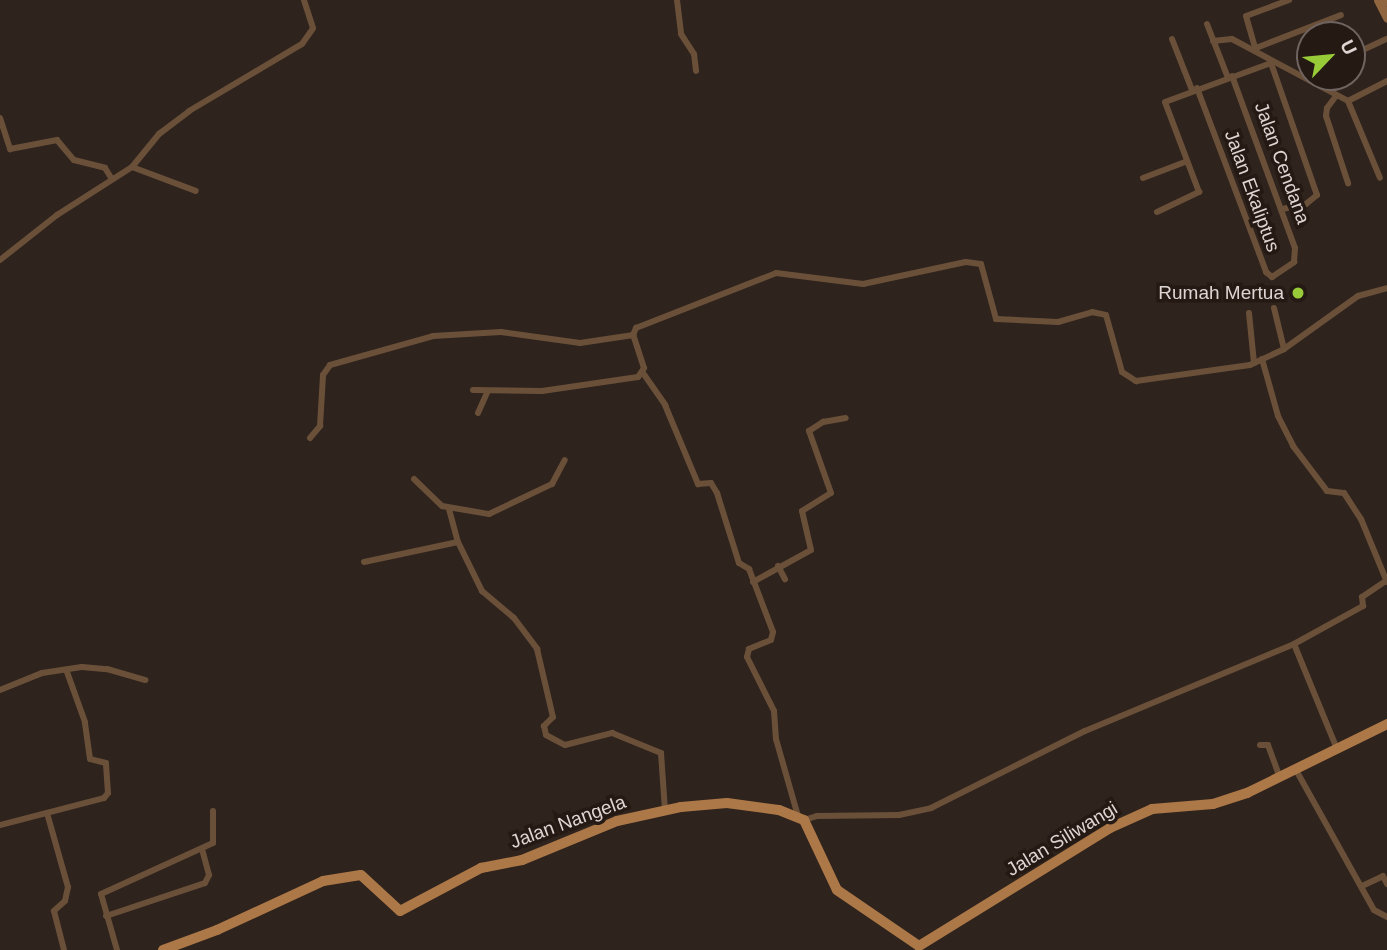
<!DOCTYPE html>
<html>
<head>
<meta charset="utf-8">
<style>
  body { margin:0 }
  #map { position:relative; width:1387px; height:950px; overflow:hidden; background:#2f231d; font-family:Arial,sans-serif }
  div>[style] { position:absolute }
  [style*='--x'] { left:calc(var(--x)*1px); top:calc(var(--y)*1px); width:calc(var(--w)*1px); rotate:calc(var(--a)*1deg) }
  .street>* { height:6px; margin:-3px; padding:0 3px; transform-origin:3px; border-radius:3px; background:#6a5039 }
  .secondary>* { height:9px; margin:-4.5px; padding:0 4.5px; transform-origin:4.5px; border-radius:4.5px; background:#906641 }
  .primary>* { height:10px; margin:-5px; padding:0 5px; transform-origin:5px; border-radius:5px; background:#ad7847 }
  .dots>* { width:19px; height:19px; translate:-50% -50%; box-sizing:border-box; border:4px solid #251914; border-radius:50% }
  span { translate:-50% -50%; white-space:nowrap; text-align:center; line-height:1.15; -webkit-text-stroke:7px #251914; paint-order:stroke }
  .street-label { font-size:19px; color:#ded5d2 }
  .poi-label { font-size:19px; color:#ded5d2 }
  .right { translate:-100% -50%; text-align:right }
  .north { position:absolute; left:1296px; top:21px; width:70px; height:70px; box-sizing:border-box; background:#251914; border:2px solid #6f6460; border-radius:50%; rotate:64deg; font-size:19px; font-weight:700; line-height:28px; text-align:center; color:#ded5d2 }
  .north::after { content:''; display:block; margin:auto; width:24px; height:32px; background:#97cc38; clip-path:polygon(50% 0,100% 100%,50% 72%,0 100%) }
</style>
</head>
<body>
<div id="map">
  <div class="street">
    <i style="--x:677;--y:0;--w:34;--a:83"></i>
    <i style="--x:681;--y:34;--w:24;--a:57"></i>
    <i style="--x:694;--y:54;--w:17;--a:83"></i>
    <i style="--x:1207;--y:24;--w:58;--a:68.7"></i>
    <i style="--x:1172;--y:39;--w:55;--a:68.6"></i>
    <i style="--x:1213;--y:41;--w:19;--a:-6"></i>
    <i style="--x:1232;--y:39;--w:132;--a:28.1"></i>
    <i style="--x:1256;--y:48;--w:91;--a:-21.2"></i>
    <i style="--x:1256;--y:51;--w:36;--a:-106"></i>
    <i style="--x:1246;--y:16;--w:46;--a:-20.4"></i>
    <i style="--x:1352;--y:55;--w:38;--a:-25"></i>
    <i style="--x:1271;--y:63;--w:140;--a:70.8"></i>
    <i style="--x:1317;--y:195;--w:14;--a:141"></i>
    <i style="--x:1306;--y:204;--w:24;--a:168"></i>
    <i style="--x:1197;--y:88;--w:197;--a:69.4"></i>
    <i style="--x:1266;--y:272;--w:8;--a:40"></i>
    <i style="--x:1272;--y:277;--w:27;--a:-34"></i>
    <i style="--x:1294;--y:262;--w:14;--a:-86"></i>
    <i style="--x:1295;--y:248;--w:183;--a:-110.1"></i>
    <i style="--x:1336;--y:96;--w:15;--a:127"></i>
    <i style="--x:1327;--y:108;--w:8;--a:97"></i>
    <i style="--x:1326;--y:116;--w:71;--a:71.8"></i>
    <i style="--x:1348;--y:101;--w:83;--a:67.4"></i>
    <i style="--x:1348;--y:101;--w:44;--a:-27.1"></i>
    <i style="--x:0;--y:118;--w:33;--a:72"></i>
    <i style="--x:10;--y:149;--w:48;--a:-10.8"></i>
    <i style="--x:57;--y:140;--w:26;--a:50"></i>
    <i style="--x:74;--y:160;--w:32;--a:14"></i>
    <i style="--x:105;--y:168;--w:13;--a:58"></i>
    <i style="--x:132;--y:167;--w:68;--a:20.6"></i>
    <i style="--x:1143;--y:178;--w:45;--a:-20.9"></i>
    <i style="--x:1157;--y:212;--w:47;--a:-25.5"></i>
    <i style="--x:1199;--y:192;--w:96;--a:-110.7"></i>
    <i style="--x:1165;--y:102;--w:113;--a:-20.2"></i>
    <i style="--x:0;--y:260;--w:73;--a:-38.3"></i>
    <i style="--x:57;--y:215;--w:89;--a:-32.6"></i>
    <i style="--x:132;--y:167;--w:43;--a:-50.7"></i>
    <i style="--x:159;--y:134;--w:38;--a:-37"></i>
    <i style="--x:189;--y:111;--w:131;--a:-30.7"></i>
    <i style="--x:302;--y:44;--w:19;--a:-55"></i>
    <i style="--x:313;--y:28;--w:29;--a:-108"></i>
    <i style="--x:1274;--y:308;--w:42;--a:76.3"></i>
    <i style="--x:1249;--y:313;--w:50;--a:84.3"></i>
    <i style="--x:1262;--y:359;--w:59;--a:74.3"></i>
    <i style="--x:1278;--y:416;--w:34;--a:63"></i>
    <i style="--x:1293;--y:446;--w:56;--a:52.9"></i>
    <i style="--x:1327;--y:491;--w:17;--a:7"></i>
    <i style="--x:1344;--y:493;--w:31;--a:57"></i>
    <i style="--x:1361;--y:519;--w:68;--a:67.6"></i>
    <i style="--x:643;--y:373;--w:39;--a:55"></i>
    <i style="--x:665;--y:405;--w:86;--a:67.3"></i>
    <i style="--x:698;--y:484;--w:13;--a:-4"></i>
    <i style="--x:711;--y:483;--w:12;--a:59"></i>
    <i style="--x:717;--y:493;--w:73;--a:72.6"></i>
    <i style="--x:739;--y:563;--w:12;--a:31"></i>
    <i style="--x:749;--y:569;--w:67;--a:69.1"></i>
    <i style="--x:773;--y:632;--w:8;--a:104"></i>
    <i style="--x:771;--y:640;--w:24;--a:158"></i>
    <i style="--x:749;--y:649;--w:8;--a:104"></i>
    <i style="--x:747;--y:657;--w:60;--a:63.4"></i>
    <i style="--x:774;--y:711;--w:28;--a:86"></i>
    <i style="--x:776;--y:739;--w:80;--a:74.1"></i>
    <i style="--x:473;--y:390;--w:69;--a:0.8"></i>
    <i style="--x:542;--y:391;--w:97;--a:-8.3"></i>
    <i style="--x:638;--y:377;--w:11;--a:-56"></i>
    <i style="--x:644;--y:368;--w:35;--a:-108"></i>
    <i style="--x:633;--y:335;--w:8;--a:-67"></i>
    <i style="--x:636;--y:328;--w:150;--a:-21.4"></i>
    <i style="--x:776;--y:273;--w:88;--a:7.2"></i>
    <i style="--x:863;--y:284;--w:105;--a:-12.1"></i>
    <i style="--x:966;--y:262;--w:15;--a:8"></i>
    <i style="--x:981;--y:264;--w:57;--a:74.7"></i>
    <i style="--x:996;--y:319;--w:62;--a:2.8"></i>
    <i style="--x:1058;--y:322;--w:35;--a:-16"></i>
    <i style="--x:1092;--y:312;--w:14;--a:12"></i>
    <i style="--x:1106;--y:315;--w:59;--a:74.3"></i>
    <i style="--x:1122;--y:372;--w:17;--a:33"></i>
    <i style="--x:1136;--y:381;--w:115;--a:-8"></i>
    <i style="--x:1250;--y:365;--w:38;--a:-25"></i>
    <i style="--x:1284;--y:349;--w:91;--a:-35.6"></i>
    <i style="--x:1358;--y:296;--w:30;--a:-15"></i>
    <i style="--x:478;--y:413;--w:24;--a:-66"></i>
    <i style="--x:310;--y:438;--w:16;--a:-50"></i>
    <i style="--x:320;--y:426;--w:51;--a:-86.6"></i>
    <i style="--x:323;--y:375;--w:12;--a:-55"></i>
    <i style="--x:330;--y:365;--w:107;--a:-15.7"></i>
    <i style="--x:433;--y:336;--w:68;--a:-3.4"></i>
    <i style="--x:501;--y:332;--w:80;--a:7.9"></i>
    <i style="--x:580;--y:343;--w:54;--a:-8.6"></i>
    <i style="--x:414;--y:479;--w:39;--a:44"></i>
    <i style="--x:442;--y:506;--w:48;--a:9.7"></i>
    <i style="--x:489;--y:514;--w:70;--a:-25.5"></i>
    <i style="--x:552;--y:484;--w:27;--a:-62"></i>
    <i style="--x:449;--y:509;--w:34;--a:75"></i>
    <i style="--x:458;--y:542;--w:55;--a:63.9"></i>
    <i style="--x:482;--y:591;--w:42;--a:40.2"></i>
    <i style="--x:514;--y:618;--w:39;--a:53"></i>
    <i style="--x:537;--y:649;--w:70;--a:76.8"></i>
    <i style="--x:553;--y:717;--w:13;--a:135"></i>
    <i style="--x:544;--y:726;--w:9;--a:77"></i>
    <i style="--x:546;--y:735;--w:21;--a:28"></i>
    <i style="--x:565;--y:745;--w:49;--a:-14.3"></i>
    <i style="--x:612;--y:733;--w:53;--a:22.2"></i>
    <i style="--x:661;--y:753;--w:57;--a:86"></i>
    <i style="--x:364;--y:562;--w:96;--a:-12"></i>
    <i style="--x:778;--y:566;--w:15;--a:62"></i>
    <i style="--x:753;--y:582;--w:66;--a:-28.9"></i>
    <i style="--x:811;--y:550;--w:40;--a:-103"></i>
    <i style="--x:802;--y:511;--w:34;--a:-32"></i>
    <i style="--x:831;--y:493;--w:66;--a:-109.5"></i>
    <i style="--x:809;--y:431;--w:17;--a:-33"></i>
    <i style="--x:823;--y:422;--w:23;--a:-10"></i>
    <i style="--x:1294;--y:644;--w:113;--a:67.7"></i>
    <i style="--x:0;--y:690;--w:45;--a:-22"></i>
    <i style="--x:42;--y:673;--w:40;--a:-8.5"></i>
    <i style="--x:82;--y:667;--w:25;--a:5"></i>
    <i style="--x:107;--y:669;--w:40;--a:16"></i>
    <i style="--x:1260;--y:745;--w:8;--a:0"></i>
    <i style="--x:1268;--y:745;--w:35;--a:70"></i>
    <i style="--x:1296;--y:770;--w:160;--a:60.9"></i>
    <i style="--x:1374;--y:910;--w:15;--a:28"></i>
    <i style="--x:47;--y:813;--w:77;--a:74.2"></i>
    <i style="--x:68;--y:887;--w:14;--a:102"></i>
    <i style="--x:65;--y:901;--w:15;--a:138"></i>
    <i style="--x:54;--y:911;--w:40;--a:75.6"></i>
    <i style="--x:804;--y:820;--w:14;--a:-17"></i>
    <i style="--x:817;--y:816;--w:82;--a:-0.7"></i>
    <i style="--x:899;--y:815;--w:33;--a:-12"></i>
    <i style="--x:931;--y:808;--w:172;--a:-26.6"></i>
    <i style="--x:1085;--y:731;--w:226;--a:-22.6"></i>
    <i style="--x:1294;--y:644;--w:79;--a:-28.8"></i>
    <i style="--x:1363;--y:606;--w:9;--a:-96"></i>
    <i style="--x:1362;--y:597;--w:30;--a:-34"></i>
    <i style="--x:0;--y:825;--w:107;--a:-14.6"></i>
    <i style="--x:104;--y:798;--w:6;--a:-51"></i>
    <i style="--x:108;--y:793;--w:30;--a:-94"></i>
    <i style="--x:106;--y:763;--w:16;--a:-166"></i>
    <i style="--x:90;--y:759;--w:37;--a:-98"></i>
    <i style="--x:85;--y:722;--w:53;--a:-109.8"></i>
    <i style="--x:1362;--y:886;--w:23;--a:-25"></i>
    <i style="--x:1383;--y:876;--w:9;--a:63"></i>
    <i style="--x:106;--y:916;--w:104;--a:-18.4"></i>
    <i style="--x:205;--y:883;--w:9;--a:-63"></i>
    <i style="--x:209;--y:875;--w:27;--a:-105"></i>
    <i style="--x:117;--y:950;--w:58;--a:-105.9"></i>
    <i style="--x:101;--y:894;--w:123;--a:-24.5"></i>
    <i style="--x:213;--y:843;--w:32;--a:-90"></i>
  </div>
  <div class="secondary">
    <i style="--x:1378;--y:0;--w:20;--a:63"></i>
    <i style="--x:1386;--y:0;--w:2;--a:63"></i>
  </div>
  <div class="primary">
    <i style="--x:163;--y:950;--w:58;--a:-20.3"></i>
    <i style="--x:217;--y:930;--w:117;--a:-24.8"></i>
    <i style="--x:323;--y:881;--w:38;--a:-9"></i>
    <i style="--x:361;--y:875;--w:53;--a:42.7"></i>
    <i style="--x:400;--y:911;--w:92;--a:-28"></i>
    <i style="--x:481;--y:868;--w:42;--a:-11"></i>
    <i style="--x:522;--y:860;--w:103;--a:-22.3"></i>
    <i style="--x:617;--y:821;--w:66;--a:-12.3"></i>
    <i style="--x:681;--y:807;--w:46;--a:-5"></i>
    <i style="--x:727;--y:803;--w:52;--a:7.7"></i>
    <i style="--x:779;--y:810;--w:27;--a:22"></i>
    <i style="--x:804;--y:820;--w:77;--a:64.8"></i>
    <i style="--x:837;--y:890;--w:99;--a:34.3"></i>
    <i style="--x:919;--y:946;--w:225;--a:-31.7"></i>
    <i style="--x:1110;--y:828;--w:46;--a:-24.3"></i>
    <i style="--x:1152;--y:809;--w:61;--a:-4.7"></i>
    <i style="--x:1213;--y:804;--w:36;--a:-18"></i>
    <i style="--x:1247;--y:793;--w:156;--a:-26.2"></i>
  </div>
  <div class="dots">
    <i style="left:1298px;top:293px;background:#97cc38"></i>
  </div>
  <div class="street-label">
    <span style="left:1282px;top:163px;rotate:70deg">Jalan Cendana</span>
    <span style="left:1252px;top:191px;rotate:70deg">Jalan Ekaliptus</span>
    <span style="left:568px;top:822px;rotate:-20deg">Jalan Nangela</span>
    <span style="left:1062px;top:839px;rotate:-31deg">Jalan Siliwangi</span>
  </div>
  <div class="poi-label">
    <span class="right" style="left:1284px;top:293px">Rumah Mertua</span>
  </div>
  <div class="north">U</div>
</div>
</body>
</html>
